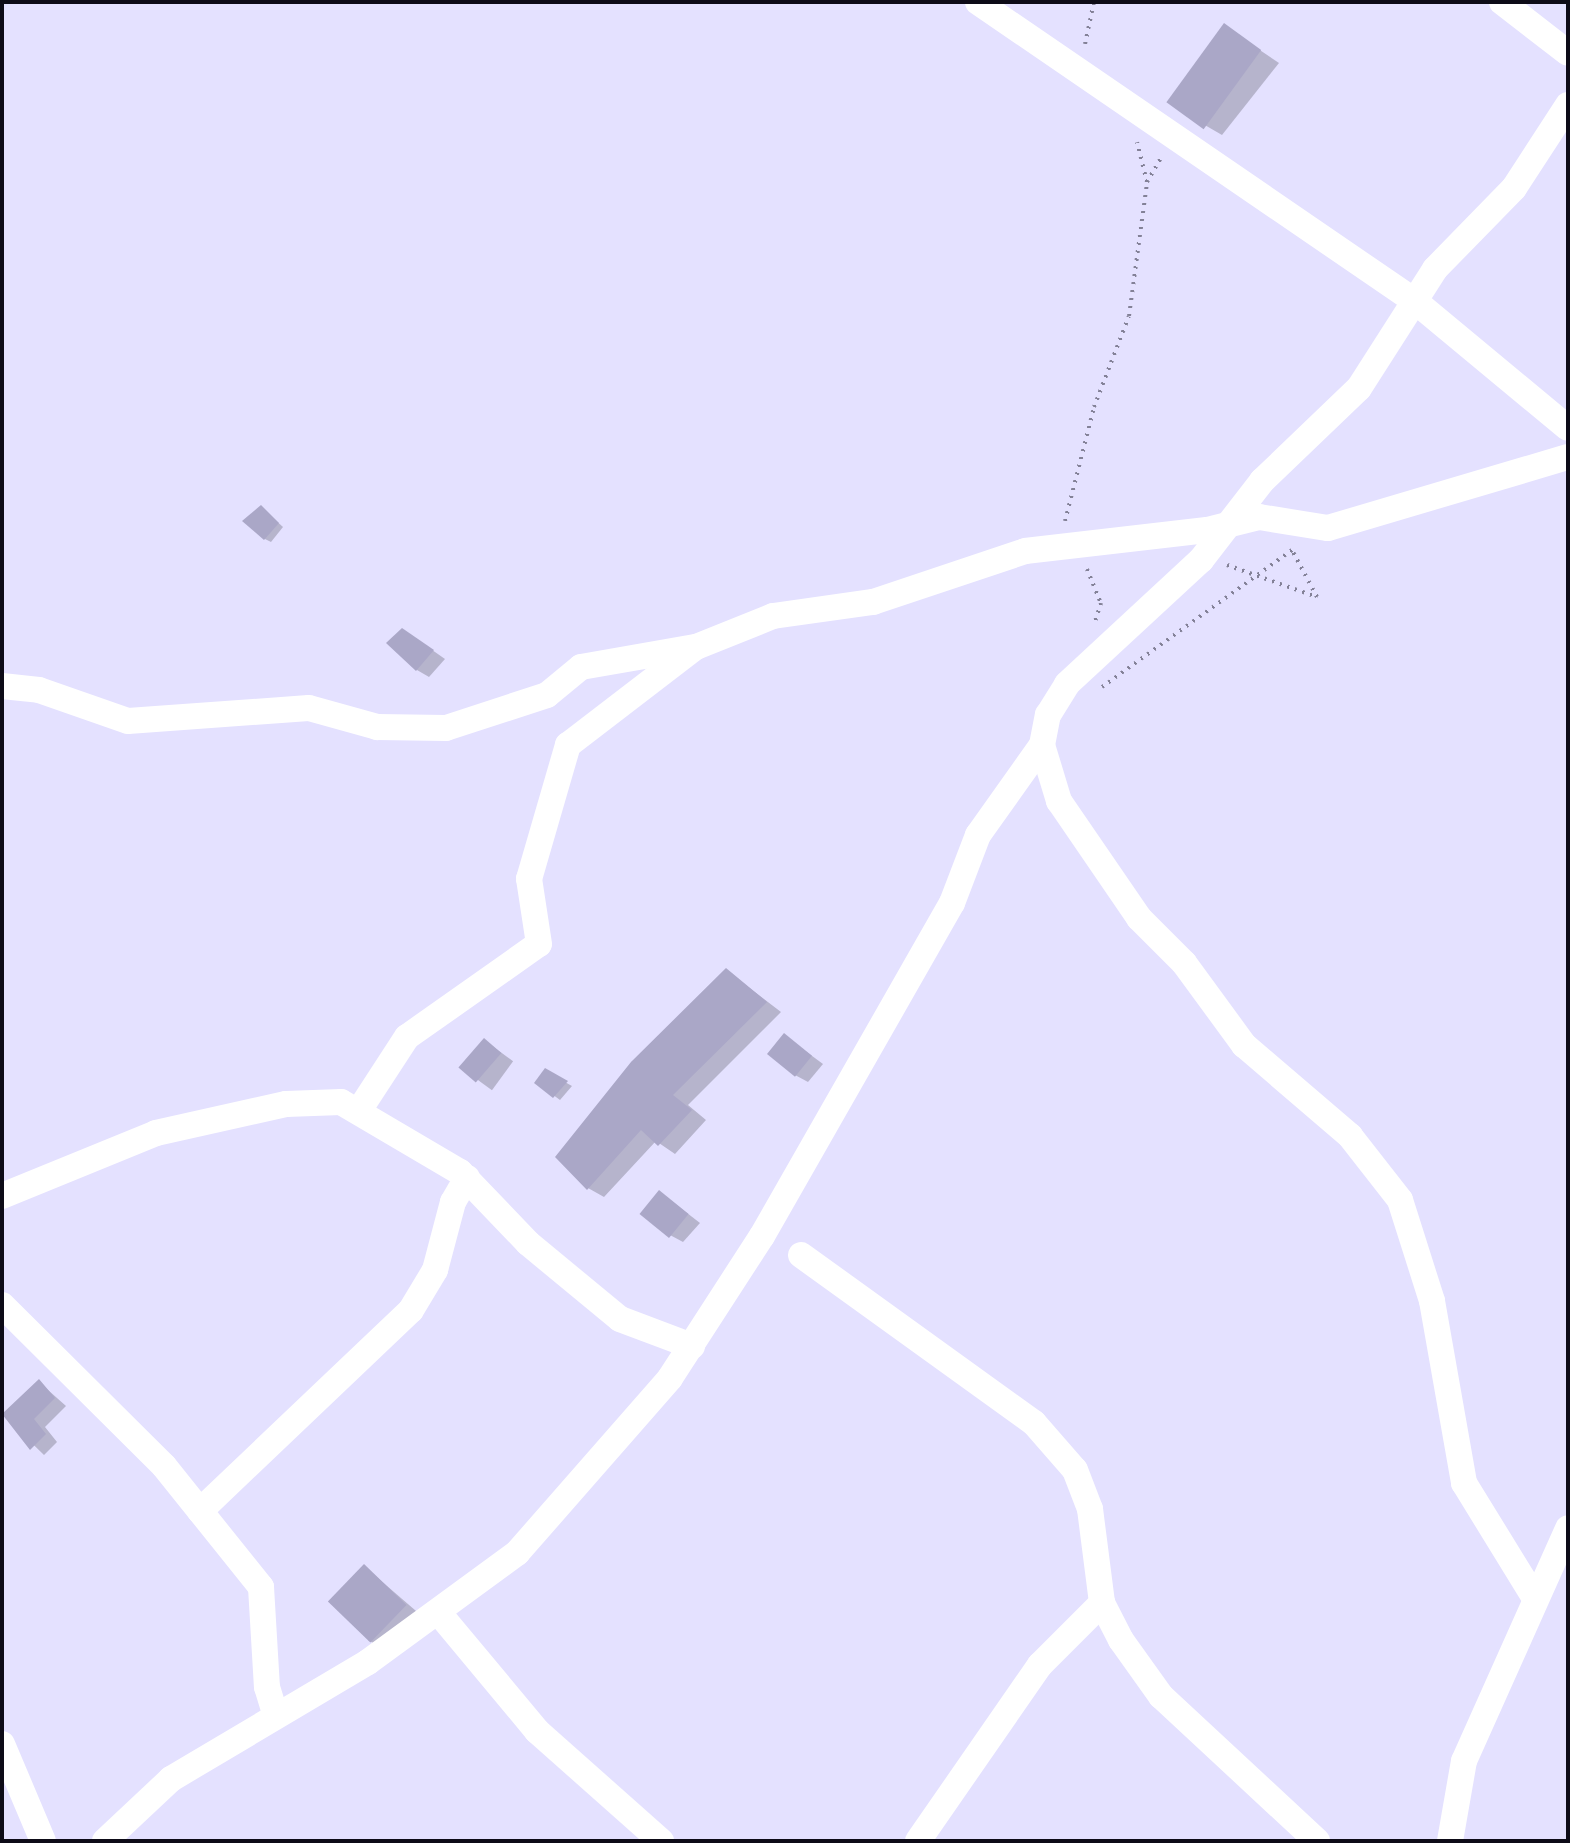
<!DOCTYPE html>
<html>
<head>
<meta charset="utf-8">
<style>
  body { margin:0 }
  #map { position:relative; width:1570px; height:1843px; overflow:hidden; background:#e4e1ff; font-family:"DejaVu Sans",sans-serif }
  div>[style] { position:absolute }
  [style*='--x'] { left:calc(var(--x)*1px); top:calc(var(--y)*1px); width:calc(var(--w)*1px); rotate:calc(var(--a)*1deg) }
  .shadow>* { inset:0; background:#0003; transform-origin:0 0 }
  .building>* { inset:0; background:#aaa7c7; transform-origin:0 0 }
  .path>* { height:4px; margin-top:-2px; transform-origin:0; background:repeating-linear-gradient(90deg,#838197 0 2px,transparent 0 8px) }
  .street>* { height:26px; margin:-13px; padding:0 13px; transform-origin:13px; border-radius:13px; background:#fff }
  span { translate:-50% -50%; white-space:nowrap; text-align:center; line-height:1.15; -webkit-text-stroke:6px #fff; paint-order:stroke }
  .frame { position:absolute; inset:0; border:4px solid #0d0b17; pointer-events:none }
</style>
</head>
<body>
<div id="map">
  <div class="shadow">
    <i style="clip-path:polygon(1224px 26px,1279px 63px,1222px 135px,1203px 124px)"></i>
    <i style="clip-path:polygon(261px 507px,283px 527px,271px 542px,265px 539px)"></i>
    <i style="clip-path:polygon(415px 638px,445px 659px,429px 677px,417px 670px)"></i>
    <i style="clip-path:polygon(726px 970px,781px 1012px,688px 1105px,706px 1120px,675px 1154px,656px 1141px,604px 1197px,588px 1188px)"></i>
    <i style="clip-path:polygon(785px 1036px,823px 1064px,808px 1082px,795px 1075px)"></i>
    <i style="left:484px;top:1040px;width:36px;height:36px;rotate:36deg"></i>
    <i style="clip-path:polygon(545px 1071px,572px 1086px,560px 1100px,537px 1083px)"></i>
    <i style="clip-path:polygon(660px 1192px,700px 1223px,683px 1242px,670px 1235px)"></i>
    <i style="clip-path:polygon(39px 1382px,66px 1406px,45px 1427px,57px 1442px,44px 1455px,4px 1416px)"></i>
    <i style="clip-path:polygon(365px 1567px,423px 1617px,387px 1651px,368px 1640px)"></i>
  </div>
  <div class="building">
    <i style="left:1224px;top:23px;width:46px;height:98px;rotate:36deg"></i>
    <i style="clip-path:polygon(261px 505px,279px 523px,264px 540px,242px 521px)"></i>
    <i style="clip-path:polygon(402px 628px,434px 650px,416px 671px,386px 643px)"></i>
    <i style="clip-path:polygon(726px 968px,767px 1002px,673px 1095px,692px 1110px,658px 1146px,641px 1130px,587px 1190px,555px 1157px,631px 1062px)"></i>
    <i style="left:784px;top:1033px;width:36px;height:27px;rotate:39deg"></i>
    <i style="left:484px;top:1038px;width:23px;height:39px;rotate:41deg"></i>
    <i style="clip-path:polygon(545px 1068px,568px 1081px,553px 1098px,534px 1083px)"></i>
    <i style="left:659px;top:1190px;width:38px;height:31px;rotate:39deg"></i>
    <i style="clip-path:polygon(39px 1379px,55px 1398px,34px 1419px,46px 1434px,30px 1450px,2px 1414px)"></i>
    <i style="left:364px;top:1564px;width:59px;height:52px;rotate:44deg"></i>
  </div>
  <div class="path">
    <i style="--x:1085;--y:44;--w:43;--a:-77.9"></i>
    <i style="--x:1147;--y:182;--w:30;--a:-60"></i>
    <i style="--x:1065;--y:521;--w:118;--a:-75.7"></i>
    <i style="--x:1094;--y:407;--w:97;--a:-69"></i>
    <i style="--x:1129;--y:316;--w:135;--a:-82.3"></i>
    <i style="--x:1147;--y:182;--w:41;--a:-104"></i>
    <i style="--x:1227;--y:565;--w:96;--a:19.6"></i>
    <i style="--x:1317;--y:597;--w:55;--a:-118"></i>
    <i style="--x:1087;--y:569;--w:37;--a:68"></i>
    <i style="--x:1101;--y:603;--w:22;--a:108"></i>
    <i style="--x:1102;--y:687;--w:238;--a:-35.8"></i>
  </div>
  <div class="street">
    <i style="--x:978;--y:2;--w:531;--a:34.41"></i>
    <i style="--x:1416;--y:302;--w:197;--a:39.7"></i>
    <i style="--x:1502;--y:2;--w:83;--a:37.7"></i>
    <i style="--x:2;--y:686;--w:37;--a:6"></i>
    <i style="--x:39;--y:690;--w:94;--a:19.2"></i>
    <i style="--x:128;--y:721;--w:181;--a:-4.1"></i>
    <i style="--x:309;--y:708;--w:71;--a:15.6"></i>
    <i style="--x:377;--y:727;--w:69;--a:0.8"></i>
    <i style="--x:446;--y:728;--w:106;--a:-18.1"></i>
    <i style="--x:547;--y:695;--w:44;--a:-39.5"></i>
    <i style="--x:581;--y:667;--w:117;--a:-9.9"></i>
    <i style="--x:696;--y:647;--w:83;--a:-21.9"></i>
    <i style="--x:773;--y:616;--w:101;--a:-8"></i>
    <i style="--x:873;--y:602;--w:160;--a:-18.5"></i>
    <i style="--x:1025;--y:551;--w:183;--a:-6.6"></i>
    <i style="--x:1207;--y:530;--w:54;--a:-14"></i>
    <i style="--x:1259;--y:517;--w:70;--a:9.1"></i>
    <i style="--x:1328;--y:528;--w:250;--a:-16.5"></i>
    <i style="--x:1042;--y:745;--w:59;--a:73.1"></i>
    <i style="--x:1059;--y:801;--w:142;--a:55.6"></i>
    <i style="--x:1139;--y:918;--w:64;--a:45"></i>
    <i style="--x:1184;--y:963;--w:102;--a:53.8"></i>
    <i style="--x:1244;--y:1045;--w:140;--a:40.6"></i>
    <i style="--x:1350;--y:1136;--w:81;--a:52"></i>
    <i style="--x:1400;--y:1200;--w:106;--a:72.4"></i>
    <i style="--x:1432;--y:1301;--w:185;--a:80"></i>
    <i style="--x:1464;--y:1483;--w:134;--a:58.4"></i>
    <i style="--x:360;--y:1109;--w:86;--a:-56.9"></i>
    <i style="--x:407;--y:1037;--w:161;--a:-35.2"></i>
    <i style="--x:539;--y:944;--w:66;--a:-98.7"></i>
    <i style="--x:529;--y:879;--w:140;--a:-73.8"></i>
    <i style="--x:568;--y:745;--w:156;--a:-37.5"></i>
    <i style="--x:2;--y:1196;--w:166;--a:-22.2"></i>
    <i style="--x:156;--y:1133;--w:133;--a:-12.6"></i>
    <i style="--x:286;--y:1104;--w:55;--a:-2.1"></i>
    <i style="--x:341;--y:1102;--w:138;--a:30.5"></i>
    <i style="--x:460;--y:1172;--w:98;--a:46.2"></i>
    <i style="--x:528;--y:1243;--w:119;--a:39.6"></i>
    <i style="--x:620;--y:1319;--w:77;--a:20.6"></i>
    <i style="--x:801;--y:1255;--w:287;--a:35.8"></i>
    <i style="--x:1034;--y:1423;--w:62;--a:48.9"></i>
    <i style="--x:1075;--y:1470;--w:42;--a:69"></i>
    <i style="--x:1090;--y:1509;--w:95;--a:82.7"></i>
    <i style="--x:1102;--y:1603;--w:42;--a:62.8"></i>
    <i style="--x:1121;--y:1640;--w:69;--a:54.5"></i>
    <i style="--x:1161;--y:1696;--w:213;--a:42.9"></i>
    <i style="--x:2;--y:1305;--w:228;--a:44.8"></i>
    <i style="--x:164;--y:1466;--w:155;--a:51.3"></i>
    <i style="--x:261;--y:1587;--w:100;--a:86.6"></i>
    <i style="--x:267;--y:1687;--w:30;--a:73"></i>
    <i style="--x:200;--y:1511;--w:291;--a:-43.6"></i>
    <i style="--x:411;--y:1310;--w:47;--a:-59"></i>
    <i style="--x:435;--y:1270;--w:70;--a:-75.2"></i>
    <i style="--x:453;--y:1202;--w:28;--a:-60"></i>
    <i style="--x:438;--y:1612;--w:155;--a:50.2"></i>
    <i style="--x:537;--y:1731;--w:166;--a:41.6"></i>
    <i style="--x:2;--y:1744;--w:105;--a:67.1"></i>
    <i style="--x:105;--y:1841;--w:91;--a:-43.2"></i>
    <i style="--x:171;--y:1779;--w:229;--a:-30.7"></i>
    <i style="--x:368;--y:1662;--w:185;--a:-36.2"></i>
    <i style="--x:517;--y:1553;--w:232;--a:-48.8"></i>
    <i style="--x:670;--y:1378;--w:169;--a:-57.1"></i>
    <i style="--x:762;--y:1236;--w:383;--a:-60.3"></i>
    <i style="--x:952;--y:903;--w:73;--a:-69.1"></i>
    <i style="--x:978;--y:835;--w:110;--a:-54.6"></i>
    <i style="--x:1042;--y:745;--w:31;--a:-79"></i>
    <i style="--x:1048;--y:715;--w:36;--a:-58"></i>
    <i style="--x:1067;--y:684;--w:183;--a:-42.8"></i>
    <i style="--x:1201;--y:560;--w:100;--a:-52.3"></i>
    <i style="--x:1262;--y:481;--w:134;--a:-43.8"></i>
    <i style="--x:1359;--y:388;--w:141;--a:-57.4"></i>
    <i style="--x:1435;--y:269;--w:113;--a:-45.7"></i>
    <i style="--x:1514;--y:188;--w:99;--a:-57"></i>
    <i style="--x:918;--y:1841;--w:214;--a:-55.3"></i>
    <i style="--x:1040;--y:1665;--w:88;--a:-45"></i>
    <i style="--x:1450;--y:1841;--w:81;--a:-80.1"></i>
    <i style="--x:1464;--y:1761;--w:255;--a:-65.9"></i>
  </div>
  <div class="frame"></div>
</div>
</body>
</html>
